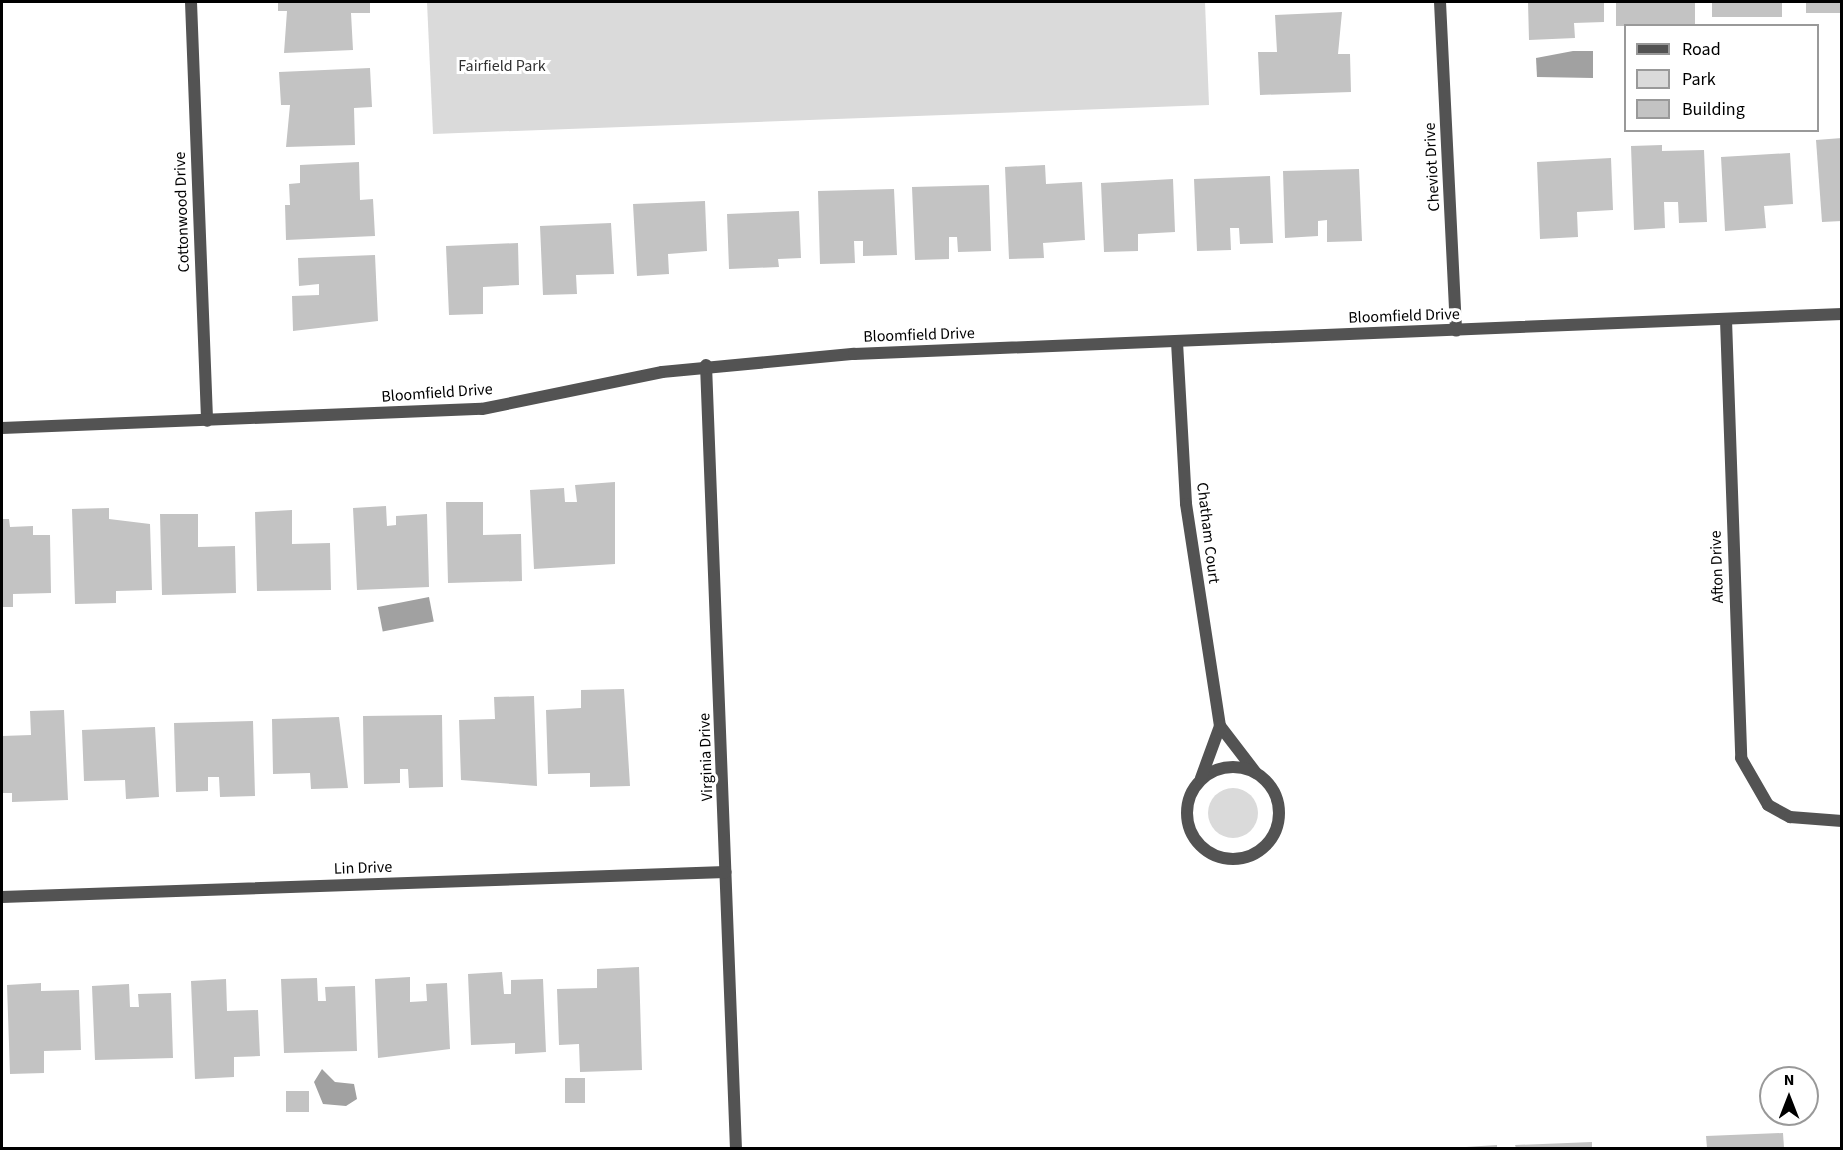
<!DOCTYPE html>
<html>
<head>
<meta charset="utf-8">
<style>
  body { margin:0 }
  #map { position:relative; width:1843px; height:1150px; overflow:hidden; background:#fff; font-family:"Source Sans 3",sans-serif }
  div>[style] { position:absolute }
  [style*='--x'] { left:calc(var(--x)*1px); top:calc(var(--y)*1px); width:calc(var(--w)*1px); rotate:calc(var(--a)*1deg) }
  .green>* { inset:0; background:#dadada }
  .round { border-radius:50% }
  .water>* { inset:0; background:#a1a1a1; transform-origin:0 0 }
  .building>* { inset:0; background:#c3c3c3; transform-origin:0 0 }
  .street>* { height:12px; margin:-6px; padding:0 6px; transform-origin:6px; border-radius:6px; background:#535353 }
  .street>.ring { margin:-6px; padding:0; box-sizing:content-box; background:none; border:12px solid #535353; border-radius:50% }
  span { translate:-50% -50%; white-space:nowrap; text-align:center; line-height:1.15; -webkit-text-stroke:6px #fff; paint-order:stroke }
  .park-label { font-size:16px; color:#313131 }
  .street-label { font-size:16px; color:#000 }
  .frame { position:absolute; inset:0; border:3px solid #000; pointer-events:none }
  .legend { position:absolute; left:1624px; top:24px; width:195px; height:108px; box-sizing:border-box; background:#fff; border:2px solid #999; margin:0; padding:8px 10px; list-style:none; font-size:18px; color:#000 }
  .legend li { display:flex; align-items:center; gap:12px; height:30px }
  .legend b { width:30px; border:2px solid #999 }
  .north { position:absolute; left:1759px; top:1066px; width:60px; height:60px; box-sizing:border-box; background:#fff; border:2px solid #999; border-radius:50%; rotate:0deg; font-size:16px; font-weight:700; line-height:24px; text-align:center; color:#000 }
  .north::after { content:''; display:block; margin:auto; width:21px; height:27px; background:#000; clip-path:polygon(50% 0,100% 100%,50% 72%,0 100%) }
</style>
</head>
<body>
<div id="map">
  <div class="green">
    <i style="clip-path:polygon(427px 2px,1205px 2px,1209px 105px,433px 134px)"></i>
    <i class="round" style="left:1208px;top:788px;width:50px;height:50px"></i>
  </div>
  <div class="water">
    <i style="clip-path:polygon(1573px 51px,1593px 51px,1593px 78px,1537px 77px,1536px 58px)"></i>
    <i style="left:429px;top:597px;width:25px;height:52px;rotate:79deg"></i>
    <i style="clip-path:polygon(322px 1069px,335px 1082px,354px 1084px,357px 1099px,346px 1106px,323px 1104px,314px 1082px)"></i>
  </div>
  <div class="building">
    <i style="clip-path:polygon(278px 2px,370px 2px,370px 13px,351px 13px,353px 50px,284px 53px,287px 11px,278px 11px)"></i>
    <i style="clip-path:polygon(1528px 2px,1604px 2px,1604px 22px,1574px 23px,1575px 38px,1529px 40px)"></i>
    <i style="left:1616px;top:2px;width:79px;height:24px"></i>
    <i style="left:1712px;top:2px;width:70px;height:15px"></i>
    <i style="left:1806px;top:2px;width:36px;height:11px"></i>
    <i style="clip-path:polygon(1342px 12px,1338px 54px,1350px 54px,1351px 92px,1260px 95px,1258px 52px,1277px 52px,1275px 15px)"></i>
    <i style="clip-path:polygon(370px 68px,372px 107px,354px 108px,355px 145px,286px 147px,290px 105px,281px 105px,279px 72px)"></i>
    <i style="clip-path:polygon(1842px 138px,1842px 221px,1822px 222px,1816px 140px)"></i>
    <i style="clip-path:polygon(1662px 145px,1662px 151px,1704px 150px,1707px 222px,1679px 223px,1678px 202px,1664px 202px,1665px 228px,1634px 230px,1631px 146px)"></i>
    <i style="clip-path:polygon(1790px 153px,1793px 204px,1764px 206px,1766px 228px,1725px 231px,1721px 157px)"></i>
    <i style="clip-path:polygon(1611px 158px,1613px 210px,1577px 212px,1578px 237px,1540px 239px,1537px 162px)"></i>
    <i style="clip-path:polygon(359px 162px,360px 200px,373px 199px,375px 236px,286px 240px,285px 205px,290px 205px,289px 184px,300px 183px,300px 165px)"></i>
    <i style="clip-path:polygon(1045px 165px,1046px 184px,1082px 182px,1085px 240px,1043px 243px,1044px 258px,1009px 259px,1005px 167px)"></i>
    <i style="clip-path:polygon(1359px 169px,1362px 241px,1327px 242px,1327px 220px,1318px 221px,1318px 236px,1285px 238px,1283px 171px)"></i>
    <i style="clip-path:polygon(1270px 176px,1273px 243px,1240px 244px,1239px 228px,1230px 228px,1231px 250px,1197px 251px,1194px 179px)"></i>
    <i style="clip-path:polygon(1173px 179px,1175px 232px,1138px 234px,1138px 251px,1104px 252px,1101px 183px)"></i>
    <i style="clip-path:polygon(989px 185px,991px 251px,958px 252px,957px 237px,949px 237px,949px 259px,915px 260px,912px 187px)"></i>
    <i style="clip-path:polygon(894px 189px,897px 255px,863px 256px,863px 241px,854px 241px,855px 263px,820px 264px,818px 191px)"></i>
    <i style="clip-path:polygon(705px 201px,707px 251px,668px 254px,669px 274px,637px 276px,633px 204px)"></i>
    <i style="clip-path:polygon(799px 211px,801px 258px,778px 259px,779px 267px,729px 269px,727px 214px)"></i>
    <i style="clip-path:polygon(611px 223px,614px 274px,576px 275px,577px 294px,543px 295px,540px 226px)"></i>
    <i style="clip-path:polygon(518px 243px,519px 285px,483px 287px,483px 314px,449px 315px,446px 246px)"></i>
    <i style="clip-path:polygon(375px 255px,378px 321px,293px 331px,292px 296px,319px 295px,319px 284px,299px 286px,298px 258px)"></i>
    <i style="clip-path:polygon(615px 482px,615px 564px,534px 569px,530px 490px,564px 488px,565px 502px,577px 502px,575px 485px)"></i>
    <i style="clip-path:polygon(446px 502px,483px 502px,483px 535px,521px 534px,522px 581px,448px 583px)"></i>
    <i style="clip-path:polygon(386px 506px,387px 526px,396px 525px,396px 516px,427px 514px,429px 587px,357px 590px,353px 508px)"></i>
    <i style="clip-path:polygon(109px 508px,109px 519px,150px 524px,152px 590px,116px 591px,116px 603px,75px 604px,72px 509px)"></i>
    <i style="clip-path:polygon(292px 510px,292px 544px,330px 543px,331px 590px,257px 591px,255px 512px)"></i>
    <i style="clip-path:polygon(160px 514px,198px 514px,198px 547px,235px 546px,236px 593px,162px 595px)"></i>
    <i style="clip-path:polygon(2px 519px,9px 519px,10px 527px,33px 526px,33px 535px,50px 535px,51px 593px,13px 594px,13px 607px,2px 607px)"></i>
    <i style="clip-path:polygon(624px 689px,630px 786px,590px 787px,590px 773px,548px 774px,546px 710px,581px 708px,581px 690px)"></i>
    <i style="clip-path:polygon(534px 696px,537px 786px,461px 780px,459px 720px,495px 719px,494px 697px)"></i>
    <i style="clip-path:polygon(64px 710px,68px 800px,12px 802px,12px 793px,2px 793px,2px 736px,31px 735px,30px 711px)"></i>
    <i style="clip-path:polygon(442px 715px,443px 787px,409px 788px,408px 769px,400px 769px,400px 783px,364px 784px,363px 716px)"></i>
    <i style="clip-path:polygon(339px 717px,348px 788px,311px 789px,310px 773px,273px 774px,272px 719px)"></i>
    <i style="clip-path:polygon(253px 721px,255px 796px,220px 797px,219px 777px,208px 777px,208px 791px,176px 792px,174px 723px)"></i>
    <i style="clip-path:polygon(155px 727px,159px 797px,126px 799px,125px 780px,84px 781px,82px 730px)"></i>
    <i style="clip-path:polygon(639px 967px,642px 1070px,580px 1072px,579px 1044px,559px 1045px,557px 989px,597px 988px,597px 969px)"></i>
    <i style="clip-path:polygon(502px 972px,504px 994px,511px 994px,511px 980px,543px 979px,546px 1052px,515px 1054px,515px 1043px,471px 1045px,468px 974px)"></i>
    <i style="clip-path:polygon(410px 977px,410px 1002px,427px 1001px,426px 984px,447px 983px,450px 1049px,378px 1058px,375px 979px)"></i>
    <i style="clip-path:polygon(317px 978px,318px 1001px,326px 1001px,325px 987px,355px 986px,357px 1051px,284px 1053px,281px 979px)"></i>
    <i style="clip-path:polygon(226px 979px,227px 1011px,258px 1010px,260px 1056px,234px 1057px,234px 1077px,195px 1079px,191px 981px)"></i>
    <i style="clip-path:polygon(41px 983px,41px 991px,79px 990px,81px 1050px,44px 1051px,44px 1073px,10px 1074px,7px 985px)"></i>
    <i style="clip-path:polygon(129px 984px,130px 1007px,139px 1007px,138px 994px,171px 993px,173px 1058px,95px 1060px,92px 986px)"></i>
    <i style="left:565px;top:1078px;width:20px;height:25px"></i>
    <i style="left:286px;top:1091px;width:23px;height:21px"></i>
    <i style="clip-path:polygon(1783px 1133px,1784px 1148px,1707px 1148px,1706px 1136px)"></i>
    <i style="clip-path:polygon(1592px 1142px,1592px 1148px,1516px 1148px,1515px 1145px)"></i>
    <i style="clip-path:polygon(1497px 1145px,1497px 1148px,1466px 1148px,1466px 1147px)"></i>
  </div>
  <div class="street">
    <i style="--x:191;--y:2;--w:419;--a:87.8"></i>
    <i style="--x:1440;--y:2;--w:329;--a:87.2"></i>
    <i style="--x:1726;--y:320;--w:438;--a:88"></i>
    <i style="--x:1741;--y:758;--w:54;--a:60.1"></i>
    <i style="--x:1768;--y:805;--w:25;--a:29"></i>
    <i style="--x:1790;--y:817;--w:52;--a:4.4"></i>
    <i style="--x:1177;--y:342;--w:162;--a:86.8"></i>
    <i style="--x:1186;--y:504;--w:225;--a:81.3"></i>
    <i style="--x:1220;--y:726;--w:59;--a:52.5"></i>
    <i style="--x:706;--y:365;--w:784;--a:87.81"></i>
    <i style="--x:2;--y:428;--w:480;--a:-2.3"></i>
    <i style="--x:482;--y:409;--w:184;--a:-11.6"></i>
    <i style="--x:662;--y:372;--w:193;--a:-5.4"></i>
    <i style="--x:854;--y:354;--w:989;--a:-2.32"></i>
    <i class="ring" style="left:1187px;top:767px;width:80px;height:80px"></i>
    <i style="--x:1201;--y:778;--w:55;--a:-69.9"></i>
    <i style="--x:2;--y:897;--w:724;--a:-1.98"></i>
  </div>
  <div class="park-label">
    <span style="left:502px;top:66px">Fairfield Park</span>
  </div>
  <div class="street-label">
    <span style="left:1432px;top:167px;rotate:-93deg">Cheviot Drive</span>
    <span style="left:182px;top:212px;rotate:-92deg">Cottonwood Drive</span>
    <span style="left:1404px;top:316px;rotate:-2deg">Bloomfield Drive</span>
    <span style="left:919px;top:335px;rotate:-2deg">Bloomfield Drive</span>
    <span style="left:437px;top:393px;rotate:-4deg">Bloomfield Drive</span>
    <span style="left:1208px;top:533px;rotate:83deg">Chatham Court</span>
    <span style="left:1717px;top:567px;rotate:-92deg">Afton Drive</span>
    <span style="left:706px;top:757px;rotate:-92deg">Virginia Drive</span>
    <span style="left:363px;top:868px;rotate:-2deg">Lin Drive</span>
  </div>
  <div class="frame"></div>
  <ul class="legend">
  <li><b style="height:8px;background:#535353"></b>Road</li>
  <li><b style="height:16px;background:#dadada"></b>Park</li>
  <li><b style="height:16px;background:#c3c3c3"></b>Building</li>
  </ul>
  <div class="north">N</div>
</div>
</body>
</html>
